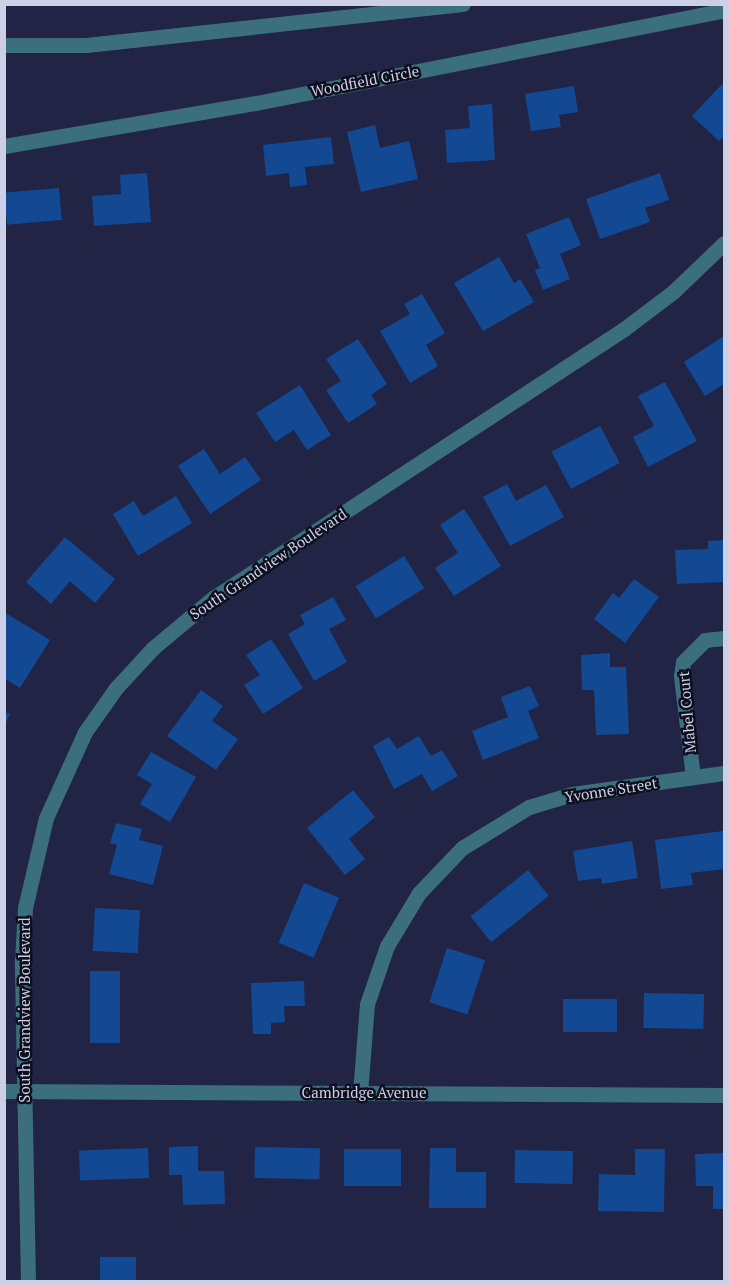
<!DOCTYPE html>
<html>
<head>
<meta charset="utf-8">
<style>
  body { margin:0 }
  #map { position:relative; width:729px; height:1286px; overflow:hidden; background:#212445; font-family:"PT Serif",serif }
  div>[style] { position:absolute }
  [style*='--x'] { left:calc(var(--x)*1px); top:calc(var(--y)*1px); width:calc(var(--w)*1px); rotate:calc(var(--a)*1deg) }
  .building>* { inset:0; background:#134992; transform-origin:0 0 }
  .minor>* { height:15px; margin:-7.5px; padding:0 7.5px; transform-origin:7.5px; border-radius:7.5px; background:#3b6f7d }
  span { translate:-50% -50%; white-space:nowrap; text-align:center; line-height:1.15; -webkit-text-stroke:5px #0e0f1e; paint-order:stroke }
  .street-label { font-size:15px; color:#ccd0e6 }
  .frame { position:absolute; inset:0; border:6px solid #ccd0e6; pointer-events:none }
</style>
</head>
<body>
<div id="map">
  <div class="building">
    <i style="clip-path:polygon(724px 82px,724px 136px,719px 141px,692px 116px)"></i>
    <i style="clip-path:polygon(574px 86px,578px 112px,559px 115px,561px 127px,531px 131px,525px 94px)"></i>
    <i style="clip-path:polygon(492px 104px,495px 160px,447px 163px,445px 130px,470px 128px,468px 106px)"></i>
    <i style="clip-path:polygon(375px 125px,380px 148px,409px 141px,418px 179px,361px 192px,347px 132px)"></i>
    <i style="clip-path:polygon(331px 137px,334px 164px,305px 167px,307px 185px,290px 187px,289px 173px,266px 176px,263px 145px)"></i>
    <i style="clip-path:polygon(147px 173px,151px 222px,94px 226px,92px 196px,121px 194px,120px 175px)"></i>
    <i style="clip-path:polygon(660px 173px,669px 200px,645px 208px,650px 222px,600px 239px,586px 199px)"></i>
    <i style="left:59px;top:188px;width:32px;height:55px;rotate:85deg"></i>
    <i style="clip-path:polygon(569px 217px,581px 245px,560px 254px,570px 279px,543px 290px,535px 270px,540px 268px,526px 234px)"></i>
    <i style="clip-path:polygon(499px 257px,514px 283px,520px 279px,534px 302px,483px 331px,454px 283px)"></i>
    <i style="clip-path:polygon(422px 294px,445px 333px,426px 345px,438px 366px,410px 383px,380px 331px,410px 314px,404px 304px)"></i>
    <i style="clip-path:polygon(724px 336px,724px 384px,705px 396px,684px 362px)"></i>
    <i style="clip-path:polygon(358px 339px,387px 384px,371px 395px,377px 404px,348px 423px,326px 390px,341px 381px,326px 359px)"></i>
    <i style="clip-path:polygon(665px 382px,697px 441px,648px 467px,633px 437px,654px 426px,638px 396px)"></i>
    <i style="clip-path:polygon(300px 385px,331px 435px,307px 450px,294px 430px,275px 442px,256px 413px)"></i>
    <i style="left:600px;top:426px;width:42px;height:55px;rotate:62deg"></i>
    <i style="clip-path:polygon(204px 449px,220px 474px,245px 457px,261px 480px,210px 514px,178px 466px)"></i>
    <i style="clip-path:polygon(507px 484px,516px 501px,546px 485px,564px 517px,510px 546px,483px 497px)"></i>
    <i style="clip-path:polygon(176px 496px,192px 523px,138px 556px,113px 514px,134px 501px,143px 516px)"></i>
    <i style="clip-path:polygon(464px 509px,501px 566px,454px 596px,435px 568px,458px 553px,440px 525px)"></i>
    <i style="clip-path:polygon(65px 537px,115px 579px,95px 603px,70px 581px,51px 604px,26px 582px)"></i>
    <i style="clip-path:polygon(724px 540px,724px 582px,677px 584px,675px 550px,708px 549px,708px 541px)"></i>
    <i style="left:404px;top:556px;width:38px;height:57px;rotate:58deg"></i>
    <i style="clip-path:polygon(634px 579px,659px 597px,625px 643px,594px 619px,613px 593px,619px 598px)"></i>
    <i style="clip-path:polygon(333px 597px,346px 620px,329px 629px,347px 662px,314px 681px,288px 634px,305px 624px,300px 615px)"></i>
    <i style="clip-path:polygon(4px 612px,50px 640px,20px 688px,4px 678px)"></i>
    <i style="clip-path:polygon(271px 639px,303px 688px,263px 714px,244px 685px,260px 675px,246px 655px)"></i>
    <i style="clip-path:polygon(610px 653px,610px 667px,626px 667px,629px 734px,596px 735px,594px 690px,582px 690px,581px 655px)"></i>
    <i style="clip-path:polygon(530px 686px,539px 706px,528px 711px,539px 738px,483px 760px,472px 731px,508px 717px,501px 697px)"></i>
    <i style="clip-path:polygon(201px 690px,223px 706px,212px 721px,238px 739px,216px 770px,167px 736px)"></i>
    <i style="clip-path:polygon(4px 712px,10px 714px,4px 727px)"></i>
    <i style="clip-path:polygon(419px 736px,431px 756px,442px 750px,458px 776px,432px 791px,422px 774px,394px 789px,373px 746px,389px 737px,397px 749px)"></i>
    <i style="clip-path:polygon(151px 752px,196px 777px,170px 822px,140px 804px,152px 784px,137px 775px)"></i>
    <i style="clip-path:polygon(353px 790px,375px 817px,349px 839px,365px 859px,345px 875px,307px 828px)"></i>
    <i style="clip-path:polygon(116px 823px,142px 829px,139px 840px,163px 846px,153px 885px,109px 874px,117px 845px,110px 843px)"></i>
    <i style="clip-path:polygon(723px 831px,724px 869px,691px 873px,693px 885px,661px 889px,655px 840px)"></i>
    <i style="clip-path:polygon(632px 841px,638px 878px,602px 884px,601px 878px,578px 881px,573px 851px)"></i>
    <i style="left:528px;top:870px;width:33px;height:74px;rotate:51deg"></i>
    <i style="left:304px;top:883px;width:38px;height:65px;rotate:23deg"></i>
    <i style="left:95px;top:908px;width:45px;height:43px;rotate:3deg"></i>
    <i style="left:447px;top:948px;width:40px;height:57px;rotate:18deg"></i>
    <i style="left:90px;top:971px;width:30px;height:72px"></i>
    <i style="clip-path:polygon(304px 981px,305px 1006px,284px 1006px,285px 1022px,271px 1023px,271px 1034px,253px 1034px,251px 983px)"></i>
    <i style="left:644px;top:993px;width:60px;height:35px;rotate:1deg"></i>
    <i style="left:563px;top:999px;width:54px;height:33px"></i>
    <i style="clip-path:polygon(198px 1146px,198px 1171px,224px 1171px,225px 1204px,183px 1205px,182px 1175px,169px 1175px,169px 1147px)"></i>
    <i style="left:255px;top:1147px;width:65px;height:31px;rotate:1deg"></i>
    <i style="left:148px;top:1148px;width:30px;height:69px;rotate:88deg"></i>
    <i style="clip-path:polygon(430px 1148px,456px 1148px,456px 1172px,486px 1172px,486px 1208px,429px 1208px)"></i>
    <i style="left:401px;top:1149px;width:37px;height:57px;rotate:90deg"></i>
    <i style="clip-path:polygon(635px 1149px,665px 1149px,664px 1212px,598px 1211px,599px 1174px,635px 1175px)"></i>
    <i style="left:515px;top:1150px;width:58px;height:33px;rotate:1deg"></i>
    <i style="clip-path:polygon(724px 1153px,724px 1209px,713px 1209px,713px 1186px,696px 1186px,695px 1154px)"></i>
    <i style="left:100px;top:1257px;width:36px;height:25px"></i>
  </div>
  <div class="minor">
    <i style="--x:4;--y:45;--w:82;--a:0"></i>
    <i style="--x:86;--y:45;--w:379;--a:-6.2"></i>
    <i style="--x:4;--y:146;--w:256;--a:-9.7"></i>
    <i style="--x:256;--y:103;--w:477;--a:-11.2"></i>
    <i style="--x:693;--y:777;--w:102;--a:-96.8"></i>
    <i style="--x:681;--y:676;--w:14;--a:-82"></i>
    <i style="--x:683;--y:662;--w:31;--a:-45"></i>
    <i style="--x:705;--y:640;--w:19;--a:-6"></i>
    <i style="--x:4;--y:1091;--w:720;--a:0.32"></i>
    <i style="--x:360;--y:1093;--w:89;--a:-85.5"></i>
    <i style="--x:367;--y:1004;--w:61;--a:-71"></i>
    <i style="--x:387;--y:946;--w:62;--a:-58.9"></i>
    <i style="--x:419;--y:893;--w:62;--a:-46.3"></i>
    <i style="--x:462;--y:848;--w:79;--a:-31.5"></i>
    <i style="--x:529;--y:807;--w:45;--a:-16.8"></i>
    <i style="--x:572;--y:794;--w:153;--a:-7.9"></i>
    <i style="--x:28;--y:1282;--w:322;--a:-91.1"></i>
    <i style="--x:22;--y:960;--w:52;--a:-86.7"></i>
    <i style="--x:25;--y:908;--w:92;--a:-76.9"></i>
    <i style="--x:46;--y:818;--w:94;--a:-65.6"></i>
    <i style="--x:85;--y:732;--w:54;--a:-54.8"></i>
    <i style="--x:116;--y:688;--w:54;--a:-47.2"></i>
    <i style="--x:153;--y:648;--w:78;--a:-39.8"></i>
    <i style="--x:213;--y:598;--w:491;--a:-33.2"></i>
    <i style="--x:624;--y:329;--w:63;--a:-37.2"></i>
    <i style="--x:674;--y:291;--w:69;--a:-43.8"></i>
  </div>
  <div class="street-label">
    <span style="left:365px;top:81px;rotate:-11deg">Woodfield Circle</span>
    <span style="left:268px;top:564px;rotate:-34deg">South Grandview Boulevard</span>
    <span style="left:687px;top:712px;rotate:-95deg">Mabel Court</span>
    <span style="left:611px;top:790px;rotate:-9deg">Yvonne Street</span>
    <span style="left:25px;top:1010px;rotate:-90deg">South Grandview Boulevard</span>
    <span style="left:364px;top:1093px">Cambridge Avenue</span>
  </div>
  <div class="frame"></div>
</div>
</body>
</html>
